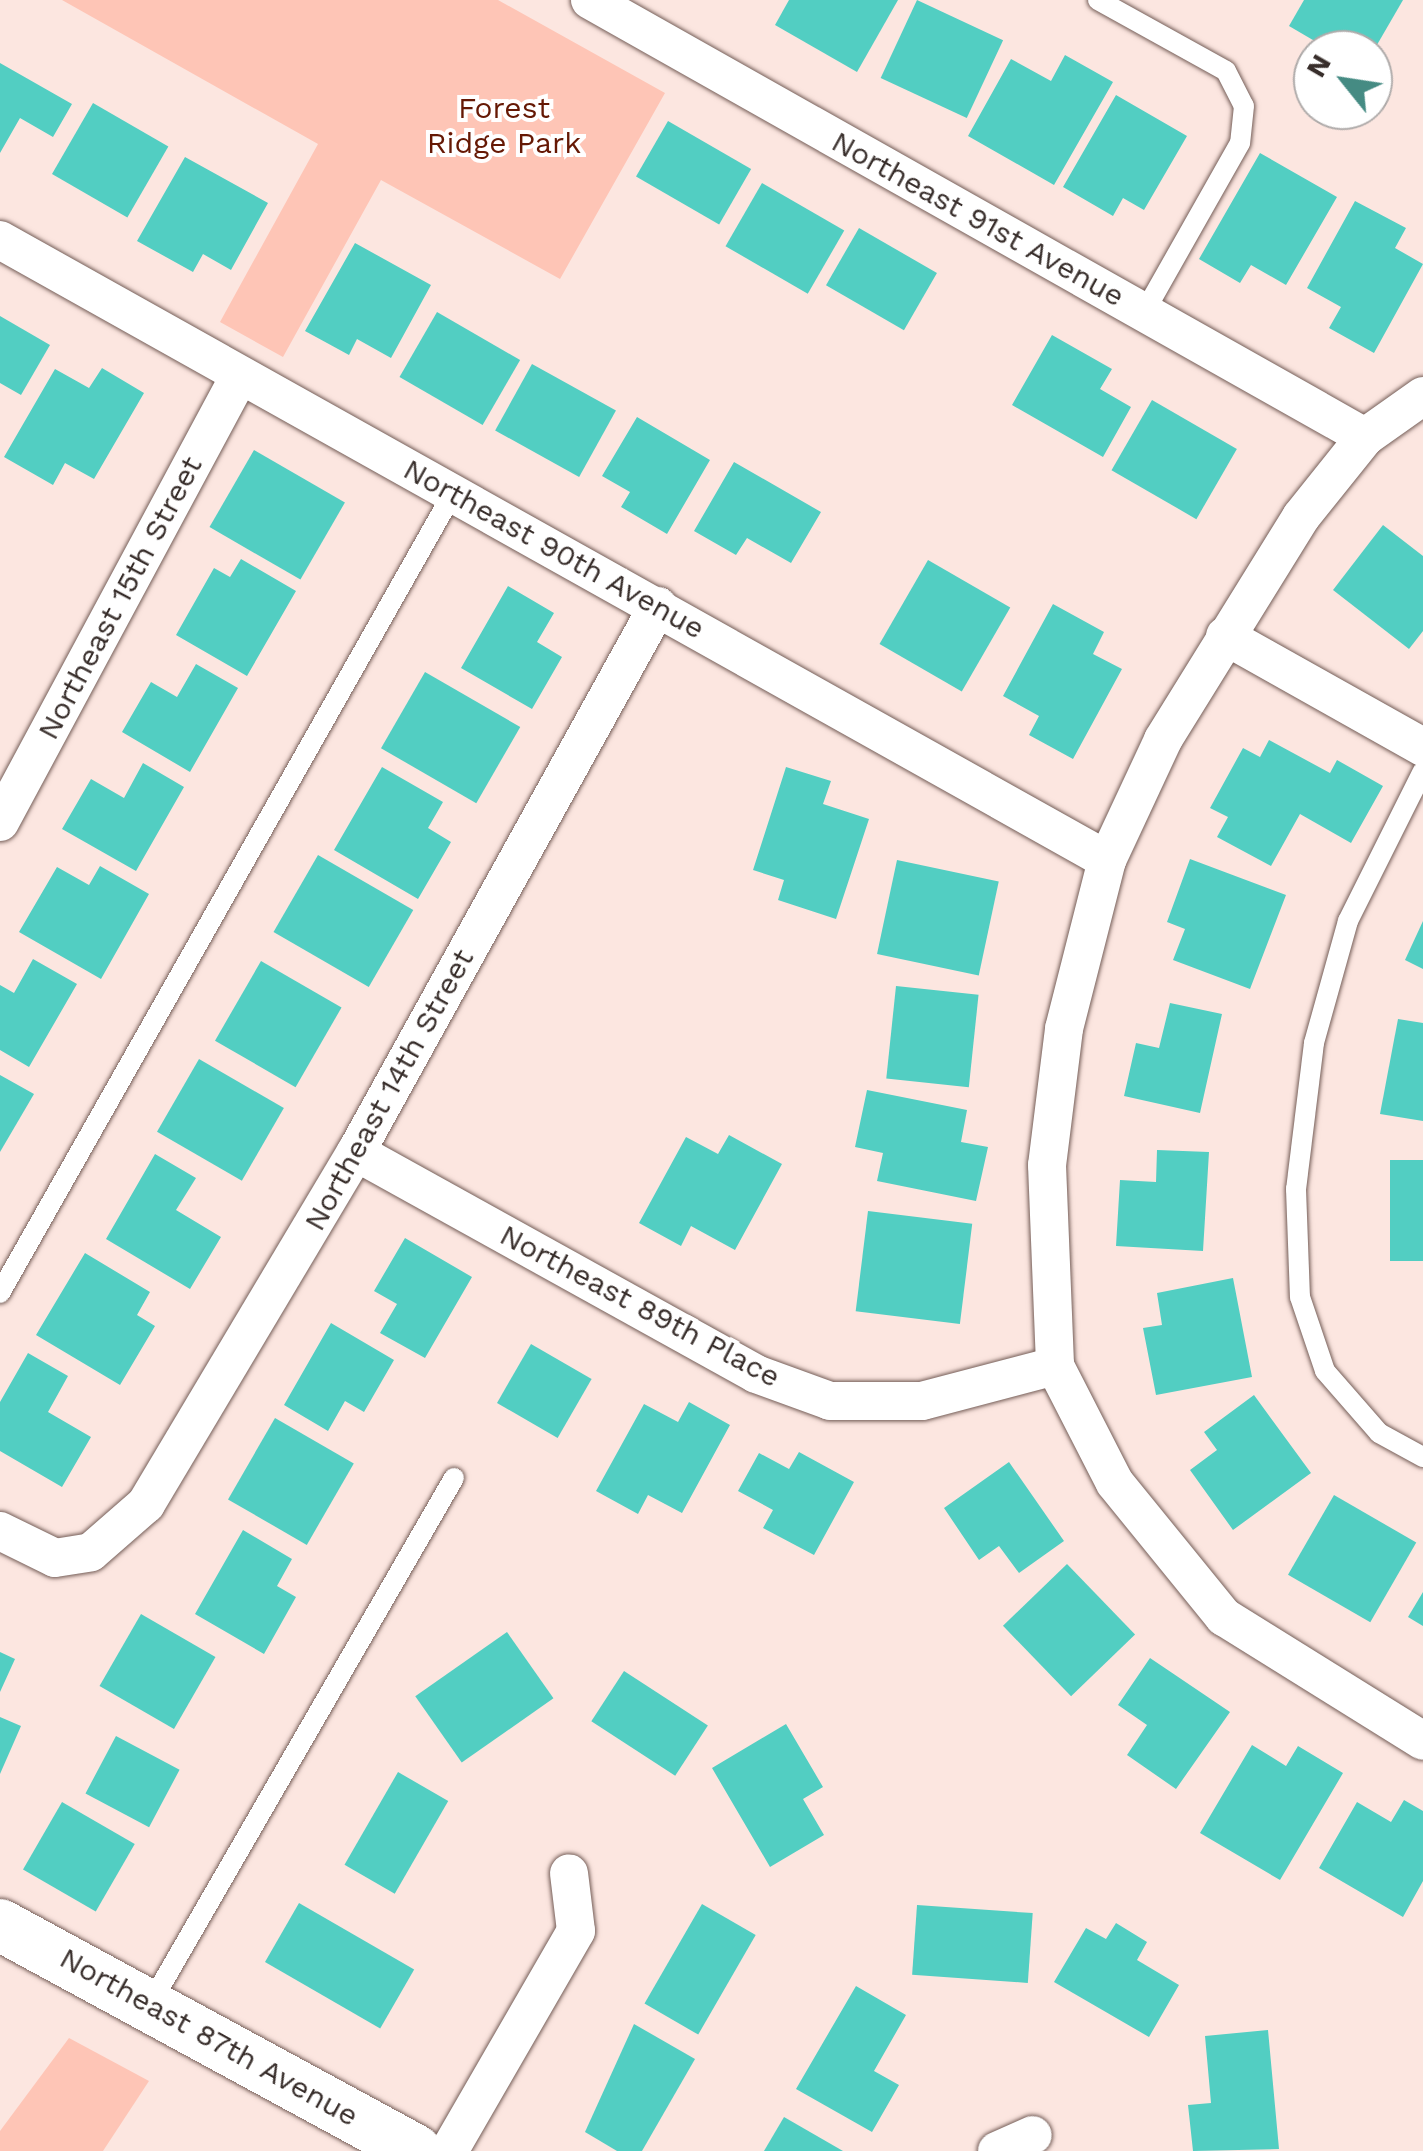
<!DOCTYPE html>
<html>
<head>
<meta charset="utf-8">
<style>
  body { margin:0 }
  #map { position:relative; width:1423px; height:2151px; overflow:hidden; background:#fce6e0; font-family:"Work Sans",sans-serif }
  div>[style] { position:absolute }
  [style*='--x'] { left:calc(var(--x)*1px); top:calc(var(--y)*1px); width:calc(var(--w)*1px); rotate:calc(var(--a)*1deg) }
  .green>* { inset:0; background:#fec5b6 }
  .building>* { inset:0; background:#52cec2; transform-origin:0 0 }
  .roads { filter:drop-shadow(0 0 2px #755e58) drop-shadow(0 0 2px #755e58) }
  .lane>* { height:20px; margin:-10px; padding:0 10px; transform-origin:10px; border-radius:10px; background:#fff }
  .street>* { height:38px; margin:-19px; padding:0 19px; transform-origin:19px; border-radius:19px; background:#fff }
  .secondary>* { height:52px; margin:-26px; padding:0 26px; transform-origin:26px; border-radius:26px; background:#fff }
  span { translate:-50% -50%; white-space:nowrap; text-align:center; line-height:1.15; -webkit-text-stroke:8px #fff; paint-order:stroke }
  .park-label { font-size:30px; color:#651804 }
  .street-label { font-size:30px; color:#382e2b }
  .north { position:absolute; left:1293px; top:30px; width:100px; height:100px; box-sizing:border-box; background:#fff; border:2px solid #afabaa; border-radius:50%; rotate:300deg; font-size:28px; font-weight:700; line-height:40px; text-align:center; color:#382e2b }
  .north::after { content:''; display:block; margin:auto; width:35px; height:45px; background:#458b83; clip-path:polygon(50% 0,100% 100%,50% 72%,0 100%) }
</style>
</head>
<body>
<div id="map">
  <div class="green">
    <i style="clip-path:polygon(62px 0,498px 0,665px 93px,560px 279px,381px 180px,283px 357px,220px 322px,318px 144px)"></i>
    <i style="clip-path:polygon(69px 2038px,149px 2081px,103px 2151px,0 2151px,0 2131px)"></i>
  </div>
  <div class="building">
    <i style="clip-path:polygon(789px 0,898px 0,857px 72px,775px 25px)"></i>
    <i style="left:917px;top:0;width:95px;height:86px;rotate:25deg"></i>
    <i style="clip-path:polygon(1304px 0,1403px 0,1374px 50px,1330px 50px,1289px 26px)"></i>
    <i style="clip-path:polygon(1065px 55px,1113px 82px,1054px 185px,968px 136px,1011px 59px,1051px 81px)"></i>
    <i style="clip-path:polygon(0 63px,72px 104px,53px 137px,20px 118px,0 153px)"></i>
    <i style="clip-path:polygon(1116px 95px,1187px 136px,1144px 210px,1123px 198px,1113px 216px,1063px 187px)"></i>
    <i style="left:93px;top:103px;width:87px;height:82px;rotate:30deg"></i>
    <i style="left:668px;top:121px;width:96px;height:64px;rotate:30deg"></i>
    <i style="clip-path:polygon(1260px 153px,1337px 197px,1286px 285px,1251px 265px,1240px 283px,1199px 259px)"></i>
    <i style="clip-path:polygon(185px 157px,268px 203px,231px 270px,203px 254px,193px 272px,137px 241px)"></i>
    <i style="left:762px;top:183px;width:95px;height:73px;rotate:30deg"></i>
    <i style="clip-path:polygon(1355px 201px,1406px 228px,1395px 248px,1423px 264px,1374px 353px,1329px 328px,1341px 307px,1307px 288px)"></i>
    <i style="left:859px;top:228px;width:90px;height:66px;rotate:30deg"></i>
    <i style="clip-path:polygon(355px 243px,431px 285px,391px 358px,357px 339px,349px 355px,305px 331px)"></i>
    <i style="left:437px;top:312px;width:96px;height:75px;rotate:30deg"></i>
    <i style="clip-path:polygon(0 316px,50px 345px,21px 395px,0 383px)"></i>
    <i style="clip-path:polygon(1052px 335px,1112px 369px,1100px 389px,1131px 407px,1103px 457px,1012px 405px)"></i>
    <i style="left:532px;top:364px;width:96px;height:76px;rotate:29deg"></i>
    <i style="clip-path:polygon(102px 368px,144px 393px,94px 479px,65px 463px,53px 485px,4px 457px,55px 369px,89px 388px)"></i>
    <i style="left:1152px;top:400px;width:98px;height:81px;rotate:30deg"></i>
    <i style="clip-path:polygon(637px 417px,710px 460px,667px 534px,621px 507px,630px 492px,602px 476px)"></i>
    <i style="left:254px;top:450px;width:105px;height:89px;rotate:30deg"></i>
    <i style="clip-path:polygon(734px 462px,821px 512px,791px 563px,747px 538px,736px 555px,694px 531px)"></i>
    <i style="clip-path:polygon(1383px 525px,1423px 556px,1423px 631px,1409px 649px,1333px 590px)"></i>
    <i style="clip-path:polygon(241px 559px,296px 591px,247px 676px,176px 635px,214px 568px,230px 577px)"></i>
    <i style="left:928px;top:560px;width:95px;height:97px;rotate:30deg"></i>
    <i style="clip-path:polygon(508px 586px,554px 613px,537px 642px,562px 657px,532px 709px,461px 668px)"></i>
    <i style="clip-path:polygon(1053px 604px,1104px 632px,1093px 654px,1122px 669px,1073px 759px,1029px 735px,1039px 716px,1003px 696px)"></i>
    <i style="clip-path:polygon(196px 664px,238px 688px,190px 772px,122px 732px,151px 682px,177px 697px)"></i>
    <i style="left:425px;top:672px;width:110px;height:88px;rotate:30deg"></i>
    <i style="clip-path:polygon(1269px 740px,1330px 773px,1337px 760px,1383px 786px,1351px 843px,1300px 814px,1271px 866px,1217px 837px,1228px 817px,1210px 808px,1243px 748px,1260px 757px)"></i>
    <i style="clip-path:polygon(143px 763px,184px 787px,136px 871px,62px 829px,91px 779px,124px 798px)"></i>
    <i style="clip-path:polygon(382px 767px,443px 802px,428px 828px,451px 842px,418px 899px,334px 850px)"></i>
    <i style="clip-path:polygon(786px 767px,831px 781px,823px 804px,869px 819px,836px 919px,778px 900px,784px 880px,753px 870px)"></i>
    <i style="left:318px;top:855px;width:110px;height:89px;rotate:30deg"></i>
    <i style="clip-path:polygon(1190px 859px,1286px 895px,1250px 989px,1173px 960px,1185px 929px,1167px 922px)"></i>
    <i style="left:897px;top:860px;width:104px;height:96px;rotate:12deg"></i>
    <i style="clip-path:polygon(100px 866px,149px 894px,101px 979px,19px 932px,57px 867px,89px 885px)"></i>
    <i style="clip-path:polygon(1423px 921px,1423px 969px,1405px 960px)"></i>
    <i style="clip-path:polygon(33px 959px,77px 984px,29px 1067px,0 1050px,0 985px,14px 993px)"></i>
    <i style="left:261px;top:961px;width:93px;height:92px;rotate:30deg"></i>
    <i style="left:896px;top:986px;width:83px;height:93px;rotate:6deg"></i>
    <i style="clip-path:polygon(1170px 1003px,1222px 1014px,1200px 1113px,1124px 1096px,1136px 1043px,1159px 1048px)"></i>
    <i style="clip-path:polygon(1398px 1019px,1423px 1023px,1423px 1121px,1380px 1114px)"></i>
    <i style="left:199px;top:1059px;width:98px;height:84px;rotate:30deg"></i>
    <i style="clip-path:polygon(0 1075px,34px 1094px,0 1152px)"></i>
    <i style="clip-path:polygon(867px 1090px,967px 1110px,961px 1142px,988px 1147px,976px 1201px,877px 1181px,883px 1153px,855px 1147px)"></i>
    <i style="clip-path:polygon(729px 1135px,782px 1164px,735px 1250px,691px 1226px,681px 1246px,639px 1223px,686px 1137px,718px 1154px)"></i>
    <i style="clip-path:polygon(1157px 1150px,1209px 1152px,1203px 1251px,1116px 1246px,1120px 1180px,1156px 1182px)"></i>
    <i style="clip-path:polygon(155px 1154px,196px 1178px,176px 1210px,221px 1237px,190px 1289px,106px 1239px)"></i>
    <i style="left:1423px;top:1160px;width:101px;height:33px;rotate:90deg"></i>
    <i style="left:868px;top:1211px;width:105px;height:101px;rotate:7deg"></i>
    <i style="clip-path:polygon(405px 1238px,472px 1277px,425px 1358px,380px 1333px,397px 1304px,374px 1291px)"></i>
    <i style="clip-path:polygon(85px 1253px,150px 1292px,137px 1315px,155px 1326px,120px 1385px,36px 1335px)"></i>
    <i style="clip-path:polygon(1233px 1278px,1252px 1377px,1156px 1395px,1143px 1328px,1162px 1325px,1157px 1293px)"></i>
    <i style="clip-path:polygon(331px 1323px,394px 1360px,364px 1412px,345px 1401px,328px 1431px,284px 1405px)"></i>
    <i style="left:531px;top:1344px;width:70px;height:68px;rotate:30deg"></i>
    <i style="clip-path:polygon(28px 1353px,68px 1376px,48px 1412px,91px 1437px,62px 1487px,0 1451px,0 1402px)"></i>
    <i style="clip-path:polygon(1254px 1395px,1311px 1473px,1233px 1530px,1190px 1470px,1217px 1450px,1204px 1432px)"></i>
    <i style="clip-path:polygon(689px 1402px,730px 1425px,682px 1513px,648px 1495px,638px 1514px,596px 1491px,644px 1404px,678px 1422px)"></i>
    <i style="left:275px;top:1418px;width:91px;height:94px;rotate:30deg"></i>
    <i style="clip-path:polygon(799px 1452px,854px 1482px,814px 1555px,763px 1528px,773px 1510px,738px 1491px,759px 1453px,789px 1469px)"></i>
    <i style="clip-path:polygon(1009px 1462px,1064px 1541px,1019px 1573px,999px 1546px,979px 1560px,944px 1508px)"></i>
    <i style="left:1334px;top:1495px;width:95px;height:92px;rotate:30deg"></i>
    <i style="clip-path:polygon(243px 1530px,292px 1559px,277px 1586px,296px 1597px,264px 1654px,195px 1614px)"></i>
    <i style="left:1067px;top:1564px;width:98px;height:89px;rotate:46deg"></i>
    <i style="clip-path:polygon(1423px 1592px,1423px 1626px,1408px 1617px)"></i>
    <i style="left:141px;top:1614px;width:86px;height:83px;rotate:30deg"></i>
    <i style="left:507px;top:1632px;width:81px;height:112px;rotate:55deg"></i>
    <i style="clip-path:polygon(0 1652px,15px 1659px,0 1692px)"></i>
    <i style="clip-path:polygon(1150px 1658px,1230px 1712px,1176px 1789px,1127px 1755px,1147px 1725px,1118px 1705px)"></i>
    <i style="left:624px;top:1671px;width:100px;height:60px;rotate:33deg"></i>
    <i style="clip-path:polygon(0 1717px,21px 1726px,0 1774px)"></i>
    <i style="clip-path:polygon(786px 1724px,823px 1787px,803px 1799px,824px 1835px,770px 1867px,712px 1768px)"></i>
    <i style="left:116px;top:1736px;width:72px;height:65px;rotate:28deg"></i>
    <i style="clip-path:polygon(1252px 1745px,1286px 1766px,1298px 1746px,1343px 1773px,1280px 1880px,1200px 1833px)"></i>
    <i style="left:398px;top:1772px;width:58px;height:107px;rotate:30deg"></i>
    <i style="clip-path:polygon(1404px 1800px,1423px 1811px,1423px 1881px,1403px 1917px,1319px 1868px,1357px 1802px,1391px 1822px)"></i>
    <i style="left:62px;top:1802px;width:84px;height:78px;rotate:30deg"></i>
    <i style="left:299px;top:1903px;width:133px;height:68px;rotate:30deg"></i>
    <i style="left:702px;top:1904px;width:62px;height:115px;rotate:30deg"></i>
    <i style="left:917px;top:1905px;width:116px;height:70px;rotate:4deg"></i>
    <i style="clip-path:polygon(1116px 1923px,1147px 1942px,1137px 1960px,1179px 1985px,1149px 2037px,1054px 1982px,1086px 1928px,1106px 1939px)"></i>
    <i style="clip-path:polygon(856px 1986px,906px 2015px,874px 2071px,899px 2085px,872px 2132px,796px 2089px)"></i>
    <i style="clip-path:polygon(634px 2024px,695px 2059px,642px 2151px,617px 2151px,585px 2132px)"></i>
    <i style="clip-path:polygon(1268px 2030px,1279px 2149px,1193px 2151px,1188px 2105px,1211px 2103px,1205px 2036px)"></i>
    <i style="clip-path:polygon(784px 2117px,843px 2151px,764px 2151px)"></i>
  </div>
  <div class="roads">
    <div class="lane">
      <i style="--x:1098;--y:0;--w:146;--a:29"></i>
      <i style="--x:1226;--y:71;--w:39;--a:63"></i>
      <i style="--x:1244;--y:106;--w:37;--a:96"></i>
      <i style="--x:1240;--y:143;--w:195;--a:119.5"></i>
      <i style="--x:1423;--y:771;--w:168;--a:116.6"></i>
      <i style="--x:1348;--y:921;--w:127;--a:105.6"></i>
      <i style="--x:1314;--y:1043;--w:147;--a:97"></i>
      <i style="--x:1296;--y:1189;--w:108;--a:87.9"></i>
      <i style="--x:1300;--y:1297;--w:78;--a:71.3"></i>
      <i style="--x:1325;--y:1371;--w:82;--a:48.9"></i>
      <i style="--x:1379;--y:1433;--w:50;--a:28.6"></i>
      <i style="--x:0;--y:1293;--w:919;--a:-60.48"></i>
      <i style="--x:152;--y:2001;--w:604;--a:-60"></i>
    </div>
    <div class="street">
      <i style="--x:590;--y:0;--w:890;--a:29.42"></i>
      <i style="--x:0;--y:240;--w:1269;--a:29.25"></i>
      <i style="--x:1423;--y:396;--w:71;--a:144.7"></i>
      <i style="--x:1365;--y:437;--w:102;--a:128.7"></i>
      <i style="--x:1301;--y:517;--w:262;--a:121.8"></i>
      <i style="--x:1163;--y:740;--w:132;--a:115"></i>
      <i style="--x:1107;--y:860;--w:174;--a:104.3"></i>
      <i style="--x:1064;--y:1029;--w:137;--a:97.1"></i>
      <i style="--x:1047;--y:1165;--w:201;--a:87.7"></i>
      <i style="--x:1055;--y:1366;--w:131;--a:62.9"></i>
      <i style="--x:1115;--y:1483;--w:173;--a:50.9"></i>
      <i style="--x:1224;--y:1617;--w:234;--a:31.9"></i>
      <i style="--x:1225;--y:636;--w:227;--a:29.3"></i>
      <i style="--x:0;--y:822;--w:507;--a:-61.77"></i>
      <i style="--x:356;--y:1152;--w:457;--a:29"></i>
      <i style="--x:756;--y:1374;--w:79;--a:20"></i>
      <i style="--x:830;--y:1401;--w:92;--a:0"></i>
      <i style="--x:922;--y:1401;--w:138;--a:-14.7"></i>
      <i style="--x:0;--y:1531;--w:61;--a:26.1"></i>
      <i style="--x:55;--y:1558;--w:36;--a:-9"></i>
      <i style="--x:91;--y:1552;--w:73;--a:-41.1"></i>
      <i style="--x:146;--y:1504;--w:410;--a:-59.2"></i>
      <i style="--x:356;--y:1152;--w:624;--a:-61.05"></i>
      <i style="--x:449;--y:2151;--w:254;--a:-60"></i>
      <i style="--x:576;--y:1931;--w:58;--a:-96.9"></i>
      <i style="--x:997;--y:2151;--w:39;--a:-24"></i>
    </div>
    <div class="secondary">
      <i style="--x:0;--y:1925;--w:473;--a:28.5"></i>
    </div>
  </div>
  <div class="park-label">
    <span style="left:504px;top:125px">Forest<br>Ridge Park</span>
  </div>
  <div class="street-label">
    <span style="left:978px;top:219px;rotate:29deg">Northeast 91st Avenue</span>
    <span style="left:554px;top:549px;rotate:29deg">Northeast 90th Avenue</span>
    <span style="left:120px;top:598px;rotate:-62deg">Northeast 15th Street</span>
    <span style="left:389px;top:1090px;rotate:-61deg">Northeast 14th Street</span>
    <span style="left:640px;top:1306px;rotate:28deg">Northeast 89th Place</span>
    <span style="left:209px;top:2037px;rotate:29deg">Northeast 87th Avenue</span>
  </div>
  <div class="north">N</div>
</div>
</body>
</html>
